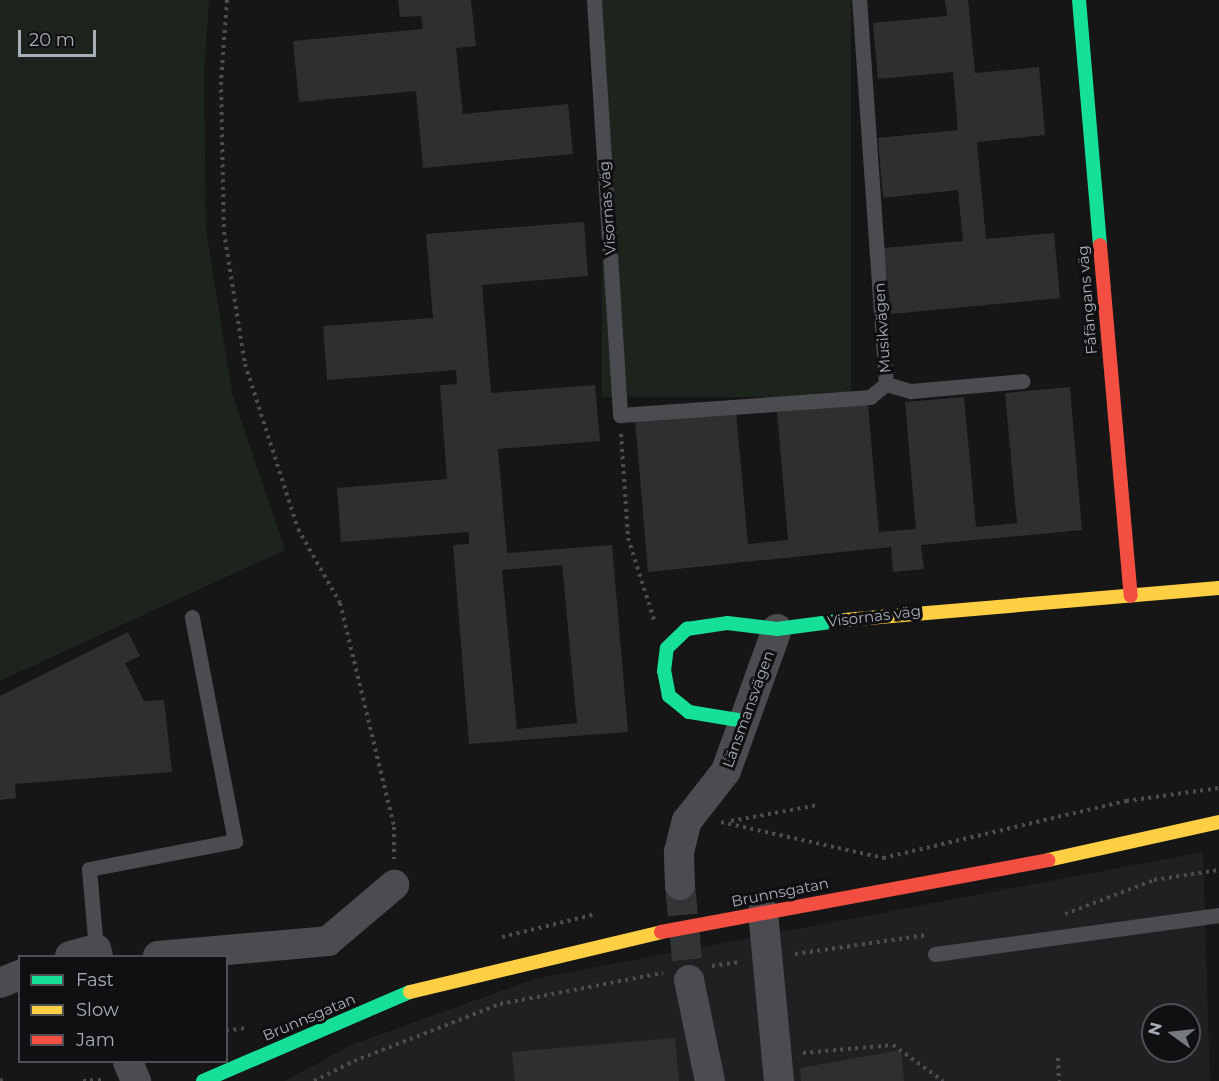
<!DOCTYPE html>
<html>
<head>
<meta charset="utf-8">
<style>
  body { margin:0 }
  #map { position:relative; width:1219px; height:1081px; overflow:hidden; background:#161616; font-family:Montserrat,sans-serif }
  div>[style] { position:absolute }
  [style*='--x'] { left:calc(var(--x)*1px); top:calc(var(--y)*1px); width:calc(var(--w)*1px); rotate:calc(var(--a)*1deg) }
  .built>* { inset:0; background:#202022 }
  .green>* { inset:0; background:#1d231d; transform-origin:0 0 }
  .building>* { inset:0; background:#2f2f30 }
  .street-tunnel>* { height:30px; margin-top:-15px; transform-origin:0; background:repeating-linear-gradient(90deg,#333436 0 30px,transparent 0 45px) }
  .path>* { height:4px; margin-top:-2px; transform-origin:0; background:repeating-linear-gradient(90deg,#4c4d50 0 3px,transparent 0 7.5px) }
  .lane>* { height:15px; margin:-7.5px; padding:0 7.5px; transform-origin:7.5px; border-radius:7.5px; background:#4a4c4f }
  .street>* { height:30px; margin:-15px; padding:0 15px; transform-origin:15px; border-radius:15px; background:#4a4c4f }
  .fast>* { height:14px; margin:-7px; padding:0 7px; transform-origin:7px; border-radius:7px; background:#16e098 }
  .slow>* { height:14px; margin:-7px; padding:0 7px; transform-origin:7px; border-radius:7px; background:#ffcf43 }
  .jam>* { height:14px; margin:-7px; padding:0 7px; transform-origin:7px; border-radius:7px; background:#f24e42 }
  span { translate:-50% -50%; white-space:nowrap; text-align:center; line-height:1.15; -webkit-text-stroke:6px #101012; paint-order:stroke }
  .street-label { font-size:15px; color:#a8aeb6 }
  .legend { position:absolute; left:18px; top:955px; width:210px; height:108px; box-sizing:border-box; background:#101012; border:2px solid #4d4f54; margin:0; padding:8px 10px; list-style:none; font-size:18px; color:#a8aeb6 }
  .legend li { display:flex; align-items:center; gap:12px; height:30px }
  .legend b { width:30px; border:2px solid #4d4f54 }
  .north { position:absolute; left:1141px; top:1003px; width:60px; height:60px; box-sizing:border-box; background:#101012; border:2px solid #4d4f54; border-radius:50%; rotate:285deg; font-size:16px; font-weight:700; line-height:24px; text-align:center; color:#a8aeb6 }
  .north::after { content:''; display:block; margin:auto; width:21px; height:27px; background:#75797e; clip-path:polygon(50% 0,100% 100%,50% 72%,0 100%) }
  .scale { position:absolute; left:18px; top:30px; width:78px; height:27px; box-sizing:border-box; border:3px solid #a8aeb6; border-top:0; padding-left:8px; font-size:18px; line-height:21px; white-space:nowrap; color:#a8aeb6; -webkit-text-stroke:4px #101012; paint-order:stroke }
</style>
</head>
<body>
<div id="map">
  <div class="built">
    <i style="clip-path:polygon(evenodd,1203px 852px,1210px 1081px,285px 1081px,351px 1045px,534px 979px,1203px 852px,1153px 1015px,1189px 1015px,1189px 1051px,1153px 1051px,1153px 1015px)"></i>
  </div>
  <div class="green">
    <i style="clip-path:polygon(0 0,209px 0,204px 74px,206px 229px,232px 393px,285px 550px,0 681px)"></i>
    <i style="left:602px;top:0;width:249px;height:397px"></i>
  </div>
  <div class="building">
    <i style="clip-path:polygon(398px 0,471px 0,476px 46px,456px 48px,463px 114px,568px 104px,573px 154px,423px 168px,416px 91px,299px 102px,293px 41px,423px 29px,421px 16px,400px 17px)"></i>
    <i style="clip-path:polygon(945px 0,968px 0,975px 73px,1039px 67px,1045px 135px,977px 142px,986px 239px,1054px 233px,1060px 298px,891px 314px,884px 248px,963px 241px,958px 190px,883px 198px,878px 138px,958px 130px,953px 72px,878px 79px,873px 23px,947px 16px)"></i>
    <i style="clip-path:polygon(evenodd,584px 222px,588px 276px,482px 285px,491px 393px,595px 385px,600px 441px,498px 449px,507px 553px,612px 545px,628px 732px,469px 744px,453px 545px,469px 544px,469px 532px,341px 542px,337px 488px,447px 479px,440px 385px,457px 384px,456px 370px,327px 380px,323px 326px,433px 318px,426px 234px,584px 222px,562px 565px,577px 723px,517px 729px,502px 570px,562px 565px)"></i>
    <i style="clip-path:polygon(1070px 387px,1082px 530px,921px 545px,924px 569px,893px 572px,891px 547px,648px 572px,635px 420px,736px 411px,748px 544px,788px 540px,777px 412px,868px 404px,879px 532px,916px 529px,905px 402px,964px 397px,976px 527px,1017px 523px,1005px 393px)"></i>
    <i style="clip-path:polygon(128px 632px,140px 656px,125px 663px,144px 701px,164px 700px,172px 772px,15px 784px,16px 798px,0 800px,0 696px)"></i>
    <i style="clip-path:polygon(675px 1038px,679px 1081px,515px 1081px,512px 1052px)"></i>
    <i style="clip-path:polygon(901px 1050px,904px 1081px,801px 1081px,800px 1068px)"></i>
  </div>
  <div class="street-tunnel">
    <i style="--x:680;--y:885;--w:95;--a:84.6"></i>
  </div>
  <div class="path">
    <i style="--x:227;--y:0;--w:82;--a:94.2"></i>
    <i style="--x:221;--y:82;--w:150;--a:88.9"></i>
    <i style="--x:224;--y:232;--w:134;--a:81"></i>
    <i style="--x:245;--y:364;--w:173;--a:72.2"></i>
    <i style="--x:298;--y:529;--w:85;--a:60.4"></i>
    <i style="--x:340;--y:603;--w:230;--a:76.4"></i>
    <i style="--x:394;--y:827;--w:32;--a:90"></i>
    <i style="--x:621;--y:434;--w:104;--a:86.1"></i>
    <i style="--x:628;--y:538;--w:86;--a:72.4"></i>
    <i style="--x:731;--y:821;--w:88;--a:-10.4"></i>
    <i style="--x:721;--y:822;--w:167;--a:12.5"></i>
    <i style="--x:883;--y:858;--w:250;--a:-13.2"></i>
    <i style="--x:1126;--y:801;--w:94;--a:-8"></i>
    <i style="--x:1065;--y:914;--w:95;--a:-20.9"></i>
    <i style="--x:1154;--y:880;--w:66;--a:-8.7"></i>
    <i style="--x:502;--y:937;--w:97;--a:-13.7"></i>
    <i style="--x:795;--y:954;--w:133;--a:-8.2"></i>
    <i style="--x:712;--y:966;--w:28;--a:-8"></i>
    <i style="--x:226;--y:1031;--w:20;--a:-9"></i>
    <i style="--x:803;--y:1053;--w:90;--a:-5.1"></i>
    <i style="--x:893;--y:1045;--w:62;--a:35.8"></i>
    <i style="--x:1058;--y:1058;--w:23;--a:88"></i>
    <i style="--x:0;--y:1080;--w:5;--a:11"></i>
    <i style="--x:83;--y:1081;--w:19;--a:-3"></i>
    <i style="--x:314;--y:1081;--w:45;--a:-26.6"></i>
    <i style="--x:354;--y:1061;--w:157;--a:-21.3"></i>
    <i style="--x:500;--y:1004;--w:166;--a:-10.8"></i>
  </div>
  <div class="lane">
    <i style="--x:594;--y:0;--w:416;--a:86.4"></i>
    <i style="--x:620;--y:415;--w:251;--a:-4.1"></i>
    <i style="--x:870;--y:397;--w:21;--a:-39"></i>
    <i style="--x:886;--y:384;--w:385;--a:-94"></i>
    <i style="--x:886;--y:384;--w:26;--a:16"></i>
    <i style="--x:911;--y:391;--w:112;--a:-5.1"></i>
    <i style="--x:96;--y:949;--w:80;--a:-95"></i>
    <i style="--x:89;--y:869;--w:149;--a:-10.9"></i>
    <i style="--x:235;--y:841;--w:228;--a:-100.9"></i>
    <i style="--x:935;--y:954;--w:287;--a:-7.8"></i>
  </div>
  <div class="street">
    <i style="--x:680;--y:885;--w:33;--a:-92"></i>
    <i style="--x:679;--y:852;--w:32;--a:-76"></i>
    <i style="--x:687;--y:821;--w:63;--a:-52"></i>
    <i style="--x:726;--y:771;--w:151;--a:-70.2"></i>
    <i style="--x:763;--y:912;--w:170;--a:84.6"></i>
    <i style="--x:70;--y:956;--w:27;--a:-15"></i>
    <i style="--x:96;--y:949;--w:7;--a:74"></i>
    <i style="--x:158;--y:956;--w:171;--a:-5"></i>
    <i style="--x:328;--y:941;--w:87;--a:-40.3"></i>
    <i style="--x:689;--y:980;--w:103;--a:78.3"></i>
    <i style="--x:0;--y:983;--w:22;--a:-22"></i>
    <i style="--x:128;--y:1062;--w:21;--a:67"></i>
  </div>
  <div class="fast">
    <i style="--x:1079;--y:0;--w:246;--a:85.1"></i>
    <i style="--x:744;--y:721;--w:56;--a:-170.7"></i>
    <i style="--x:689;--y:712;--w:26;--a:-141"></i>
    <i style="--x:669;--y:696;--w:25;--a:-101"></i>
    <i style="--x:664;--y:671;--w:23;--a:-83"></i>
    <i style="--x:667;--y:648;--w:28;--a:-44"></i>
    <i style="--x:687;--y:629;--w:40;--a:-8.5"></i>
    <i style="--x:727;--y:623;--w:50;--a:6.8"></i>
    <i style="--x:777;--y:629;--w:69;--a:-7.5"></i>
    <i style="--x:203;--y:1081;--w:225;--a:-23.3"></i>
  </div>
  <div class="slow">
    <i style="--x:845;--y:620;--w:375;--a:-4.9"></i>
    <i style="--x:1048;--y:860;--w:175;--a:-12.5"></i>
    <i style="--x:410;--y:992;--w:258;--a:-13.4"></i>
  </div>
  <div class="jam">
    <i style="--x:1100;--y:245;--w:352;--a:85"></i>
    <i style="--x:661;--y:932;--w:394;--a:-10.5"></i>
  </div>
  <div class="street-label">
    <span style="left:607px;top:208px;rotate:-94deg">Visornas väg</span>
    <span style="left:1087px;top:300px;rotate:-95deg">Fåfängans väg</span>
    <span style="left:882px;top:328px;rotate:-94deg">Musikvägen</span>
    <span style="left:874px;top:616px;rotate:-7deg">Visornas väg</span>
    <span style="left:748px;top:709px;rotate:-70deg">Länsmansvägen</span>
    <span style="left:780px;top:892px;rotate:-11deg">Brunnsgatan</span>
    <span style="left:309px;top:1017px;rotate:-23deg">Brunnsgatan</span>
  </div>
  <ul class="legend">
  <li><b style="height:8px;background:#16e098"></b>Fast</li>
  <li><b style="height:8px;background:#ffcf43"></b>Slow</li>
  <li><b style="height:8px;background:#f24e42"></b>Jam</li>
  </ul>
  <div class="north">N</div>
  <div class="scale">20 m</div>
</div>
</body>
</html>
